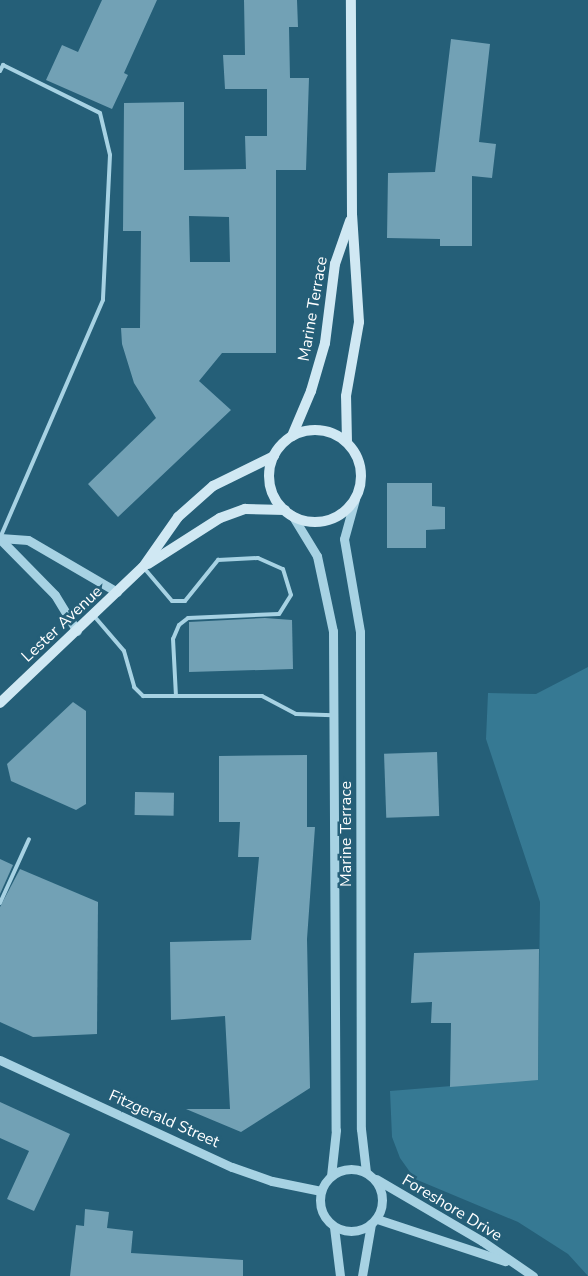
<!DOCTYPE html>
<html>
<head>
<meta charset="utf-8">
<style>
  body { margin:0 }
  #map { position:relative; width:588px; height:1276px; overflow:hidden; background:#255f78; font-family:"Nunito Sans",sans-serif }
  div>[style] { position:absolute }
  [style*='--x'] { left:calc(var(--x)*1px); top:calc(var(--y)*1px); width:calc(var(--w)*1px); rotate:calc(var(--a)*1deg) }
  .green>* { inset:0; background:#367993 }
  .building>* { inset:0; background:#72a1b5; transform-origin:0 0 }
  .service>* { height:4px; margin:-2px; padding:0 2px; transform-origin:2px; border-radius:2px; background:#a7d2e3 }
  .tertiary>* { height:9px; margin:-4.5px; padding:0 4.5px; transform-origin:4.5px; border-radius:4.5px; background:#a7d2e3 }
  .tertiary>.ring { margin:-4.5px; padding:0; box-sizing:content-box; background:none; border:9px solid #a7d2e3; border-radius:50% }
  .secondary>* { height:10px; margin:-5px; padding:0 5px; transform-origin:5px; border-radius:5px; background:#d0e8f3 }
  .secondary>.ring { margin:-5px; padding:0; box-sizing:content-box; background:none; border:10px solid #d0e8f3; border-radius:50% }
  span { translate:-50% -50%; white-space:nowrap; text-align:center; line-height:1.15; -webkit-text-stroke:5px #255f78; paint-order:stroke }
  .street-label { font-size:16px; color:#fff }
</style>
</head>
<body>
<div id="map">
  <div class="green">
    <i style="clip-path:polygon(588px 667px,588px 1276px,568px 1254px,518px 1222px,415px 1179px,400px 1158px,392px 1137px,390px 1091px,538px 1079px,540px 902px,486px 739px,488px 693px,536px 694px)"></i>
  </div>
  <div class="building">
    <i style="clip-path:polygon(102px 0,157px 0,124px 73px,128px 75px,112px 109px,46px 80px,62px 45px,78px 52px)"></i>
    <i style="clip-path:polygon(evenodd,244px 0,297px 0,298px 27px,289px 27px,290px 78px,309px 78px,306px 170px,276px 170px,276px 353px,222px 353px,199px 381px,231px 410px,118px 517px,88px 484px,156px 418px,134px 383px,122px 344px,121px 328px,140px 328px,141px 231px,123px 231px,124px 103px,184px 102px,184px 170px,246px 169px,245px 136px,267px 136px,267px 89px,225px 89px,223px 55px,245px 55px,244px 0,189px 216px,229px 217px,230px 262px,190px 262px,189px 216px)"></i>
    <i style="clip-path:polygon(451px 39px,490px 44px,479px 142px,496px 144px,492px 178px,472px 176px,472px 246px,440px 246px,440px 239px,387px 238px,388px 173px,435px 172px)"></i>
    <i style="clip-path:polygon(387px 483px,432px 483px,432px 506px,445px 507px,445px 529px,426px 530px,426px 548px,387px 548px)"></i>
    <i style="clip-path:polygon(265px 618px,292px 620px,293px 669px,189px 672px,189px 622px)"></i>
    <i style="clip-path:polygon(73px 702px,86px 711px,86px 804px,76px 810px,11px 781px,7px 764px)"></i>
    <i style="left:437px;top:752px;width:64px;height:53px;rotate:88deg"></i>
    <i style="clip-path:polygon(307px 755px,307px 827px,315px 827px,307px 939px,310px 1088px,241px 1132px,186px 1109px,230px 1109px,225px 1016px,171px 1020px,170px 942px,251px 940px,259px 857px,238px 857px,240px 822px,219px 822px,219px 756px)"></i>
    <i style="left:135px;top:792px;width:39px;height:23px;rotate:1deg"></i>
    <i style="clip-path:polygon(0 859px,13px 865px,0 894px)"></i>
    <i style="clip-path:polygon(20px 869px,98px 902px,97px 1034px,33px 1037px,0 1022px,0 907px)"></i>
    <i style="clip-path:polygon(539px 949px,538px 1080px,450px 1087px,451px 1023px,431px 1023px,432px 1002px,411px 1003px,414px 953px)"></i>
    <i style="clip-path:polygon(0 1102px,70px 1134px,34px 1211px,7px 1199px,29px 1151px,0 1138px)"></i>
    <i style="clip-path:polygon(85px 1209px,109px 1212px,107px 1228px,133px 1231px,131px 1253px,243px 1260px,243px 1276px,70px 1276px,76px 1225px,84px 1226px)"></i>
  </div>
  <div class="service">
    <i style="--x:0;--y:71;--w:7;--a:-63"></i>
    <i style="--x:3;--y:65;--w:108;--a:26.3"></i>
    <i style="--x:100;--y:113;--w:43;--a:76.6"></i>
    <i style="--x:110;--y:155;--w:145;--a:92.8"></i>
    <i style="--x:103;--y:300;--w:259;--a:113.4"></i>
    <i style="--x:144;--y:568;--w:43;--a:49.7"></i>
    <i style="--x:172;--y:601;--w:13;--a:0"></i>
    <i style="--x:185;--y:601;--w:53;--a:-51.2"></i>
    <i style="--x:218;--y:560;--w:40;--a:-2.9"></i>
    <i style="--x:258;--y:558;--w:27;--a:24"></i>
    <i style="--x:283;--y:569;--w:27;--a:73"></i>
    <i style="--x:291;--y:595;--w:22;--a:122"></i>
    <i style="--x:279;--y:614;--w:91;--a:177.5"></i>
    <i style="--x:188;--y:618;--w:11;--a:142"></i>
    <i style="--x:179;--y:625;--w:15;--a:113"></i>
    <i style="--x:173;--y:639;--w:57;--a:87"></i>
    <i style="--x:94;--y:616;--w:46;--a:49.4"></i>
    <i style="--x:124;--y:651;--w:37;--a:74"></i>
    <i style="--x:134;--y:687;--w:13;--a:45"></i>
    <i style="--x:143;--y:696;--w:119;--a:0"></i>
    <i style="--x:262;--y:696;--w:38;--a:28"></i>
    <i style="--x:296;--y:714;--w:37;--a:2"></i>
    <i style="--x:0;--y:903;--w:70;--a:-65.6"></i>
  </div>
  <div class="tertiary">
    <i style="--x:355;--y:499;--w:41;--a:105.4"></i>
    <i style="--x:344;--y:539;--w:94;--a:80.2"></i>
    <i style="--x:360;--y:632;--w:497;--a:89.9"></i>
    <i style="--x:361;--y:1129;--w:43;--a:83.4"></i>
    <i style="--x:292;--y:515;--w:48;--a:58.6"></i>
    <i style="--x:317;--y:556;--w:77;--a:78"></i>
    <i style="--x:333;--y:631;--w:499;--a:89.7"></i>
    <i style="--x:336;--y:1130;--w:46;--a:96.2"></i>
    <i style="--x:0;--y:538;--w:28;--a:4"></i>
    <i style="--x:28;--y:540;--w:103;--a:30.3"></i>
    <i style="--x:0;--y:539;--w:78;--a:45.5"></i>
    <i style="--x:55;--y:595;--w:42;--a:58.6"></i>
    <i style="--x:0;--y:1060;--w:255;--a:24.8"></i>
    <i style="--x:232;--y:1167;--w:42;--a:19.3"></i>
    <i style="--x:272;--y:1181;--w:50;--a:11.5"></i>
    <i class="ring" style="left:320px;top:1169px;width:53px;height:53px"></i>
    <i style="--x:376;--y:1179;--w:123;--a:30.3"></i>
    <i style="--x:482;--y:1241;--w:62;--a:34.5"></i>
    <i style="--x:377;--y:1219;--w:135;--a:18.2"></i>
    <i style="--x:334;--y:1227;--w:49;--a:83"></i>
    <i style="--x:362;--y:1276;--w:53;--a:-80.2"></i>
  </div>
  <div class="secondary">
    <i class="ring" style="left:269px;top:430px;width:82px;height:82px"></i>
    <i style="--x:292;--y:436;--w:49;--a:-67.1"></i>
    <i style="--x:311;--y:391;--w:50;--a:-73.7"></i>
    <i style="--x:325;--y:343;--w:80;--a:-82.8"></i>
    <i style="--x:335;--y:264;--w:46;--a:-70.8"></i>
    <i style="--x:347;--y:442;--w:46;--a:-91.2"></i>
    <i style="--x:346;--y:396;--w:75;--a:-80"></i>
    <i style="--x:359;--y:322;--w:107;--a:-93.7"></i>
    <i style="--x:352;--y:215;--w:215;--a:-90.3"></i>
    <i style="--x:148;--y:564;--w:85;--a:-32.6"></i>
    <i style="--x:220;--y:518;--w:27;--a:-20"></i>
    <i style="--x:245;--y:509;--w:40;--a:1.4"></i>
    <i style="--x:0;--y:703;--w:197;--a:-43.6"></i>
    <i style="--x:143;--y:567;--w:61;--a:-55"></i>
    <i style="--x:178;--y:517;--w:47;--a:-41.5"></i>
    <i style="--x:213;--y:486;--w:68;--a:-26.2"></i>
  </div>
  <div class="street-label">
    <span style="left:313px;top:309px;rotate:-80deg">Marine Terrace</span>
    <span style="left:62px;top:624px;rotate:-43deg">Lester Avenue</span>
    <span style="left:346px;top:834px;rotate:-90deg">Marine Terrace</span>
    <span style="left:164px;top:1119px;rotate:24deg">Fitzgerald Street</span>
    <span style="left:452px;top:1208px;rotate:31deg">Foreshore Drive</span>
  </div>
</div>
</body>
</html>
